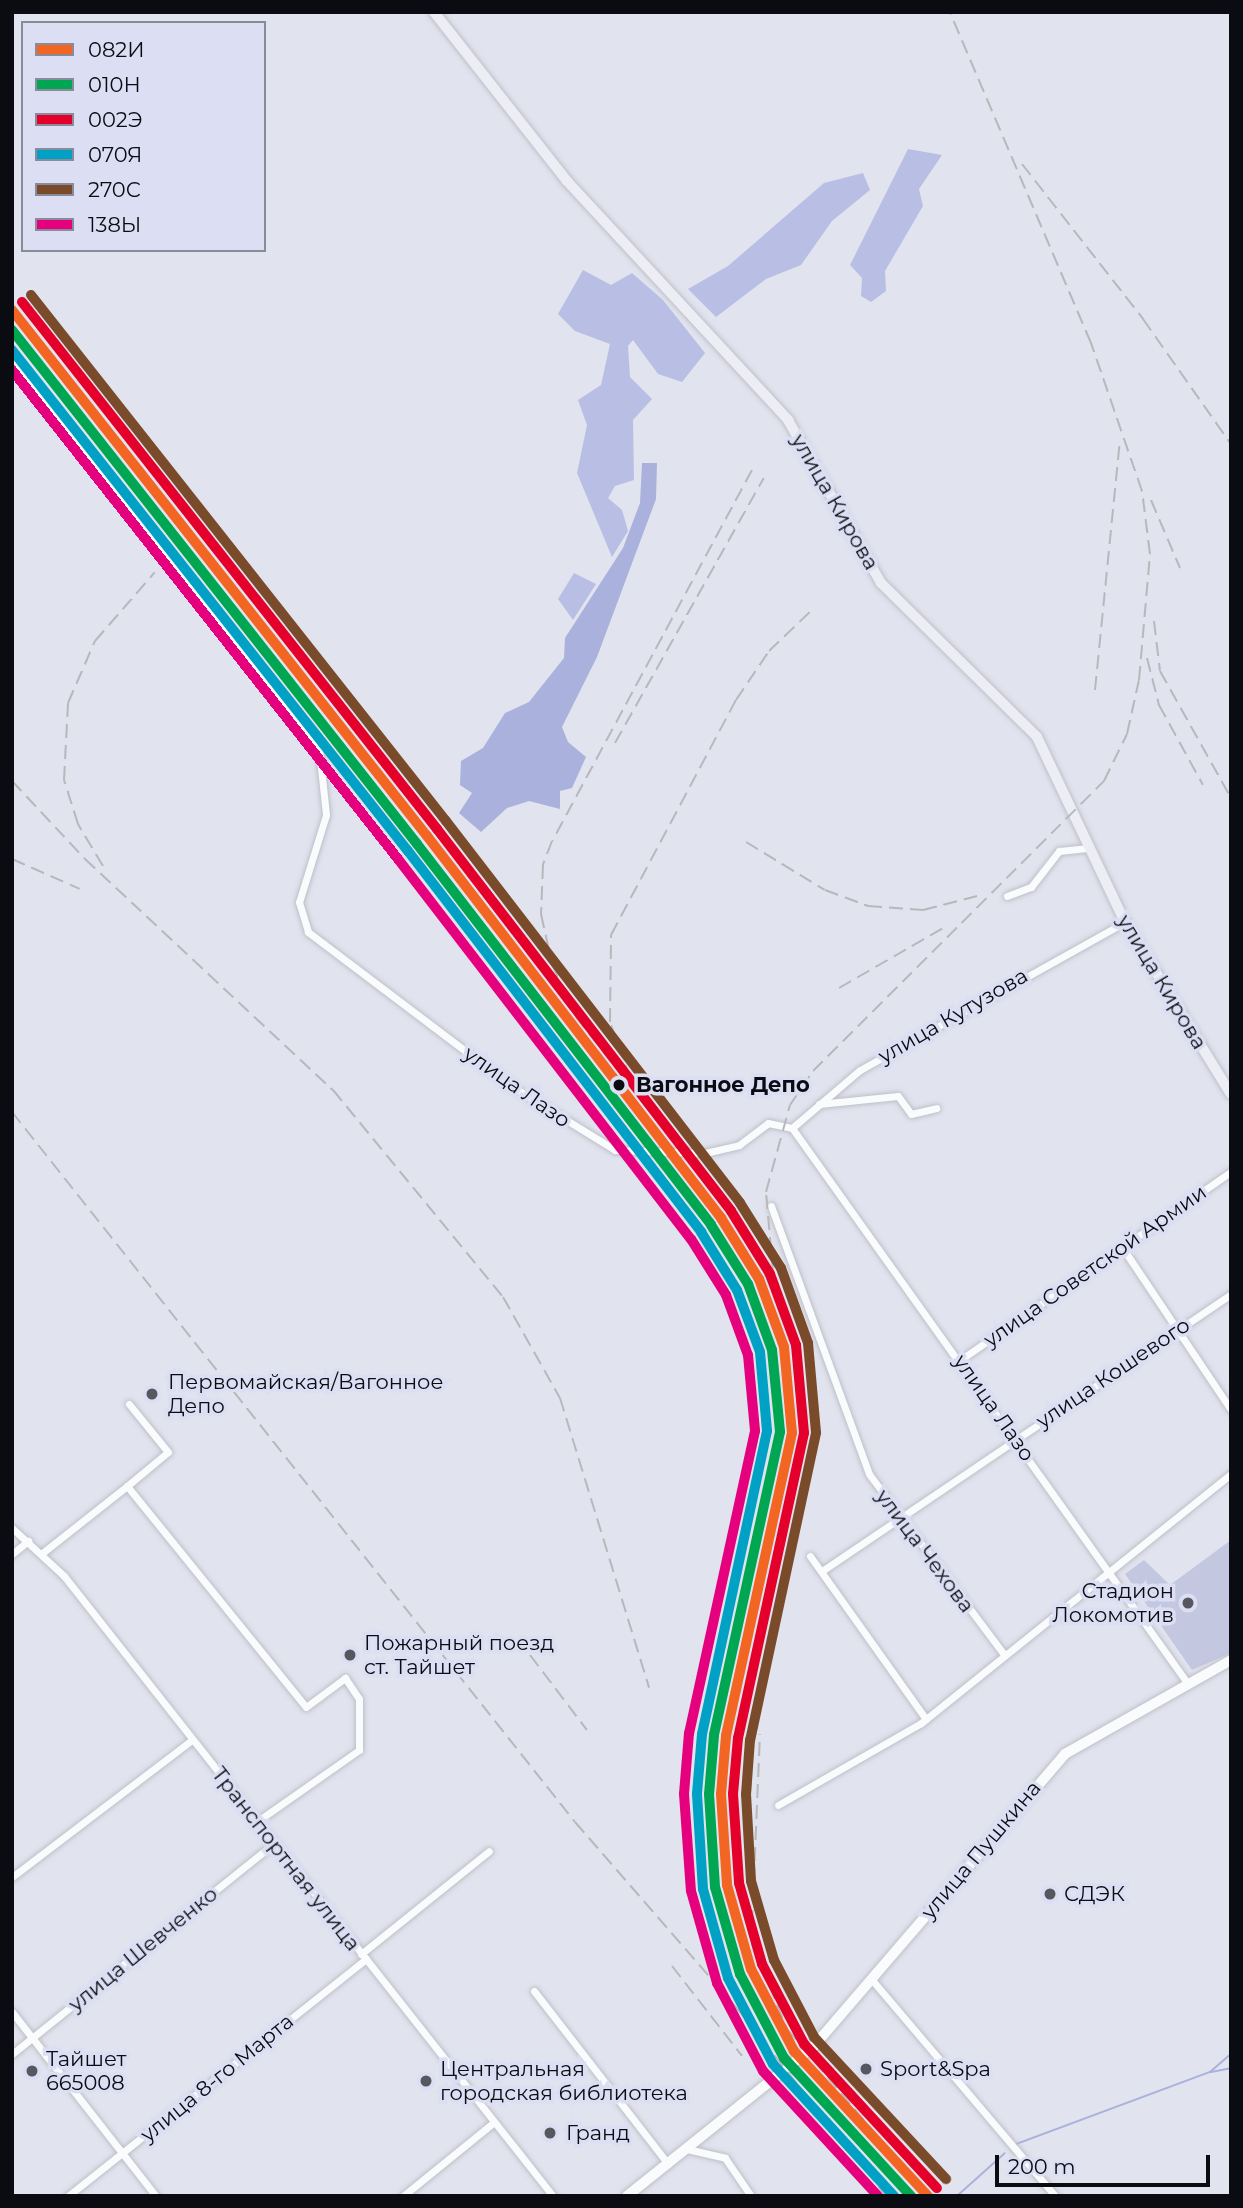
<!DOCTYPE html>
<html>
<head>
<meta charset="utf-8">
<style>
  body { margin:0 }
  #map { position:relative; width:1243px; height:2208px; overflow:hidden; background:#e1e3ee; font-family:Montserrat,sans-serif }
  div>[style] { position:absolute }
  [style*='--x'] { left:calc(var(--x)*1px); top:calc(var(--y)*1px); width:calc(var(--w)*1px); rotate:calc(var(--a)*1deg) }
  .green>* { inset:0; background:#c3c7e0 }
  .forest>* { inset:0; background:#b9bfe4 }
  .water>* { inset:0; background:#aab1dd }
  .stream>* { height:2px; margin:-1px; padding:0 1px; transform-origin:1px; border-radius:1px; background:#aab1dd }
  .roads { filter:drop-shadow(0 0 2px #bfc0c8) drop-shadow(0 0 2px #bfc0c8) }
  .minor>* { height:7px; margin:-3.5px; padding:0 3.5px; transform-origin:3.5px; border-radius:3.5px; background:#fafbfc }
  .secondary>* { height:10px; margin:-5px; padding:0 5px; transform-origin:5px; border-radius:5px; background:#fafbfc }
  .primary>* { height:10px; margin:-5px; padding:0 5px; transform-origin:5px; border-radius:5px; background:#edeef5 }
  .rail>* { height:2px; margin-top:-1px; transform-origin:0; background:repeating-linear-gradient(90deg,#b7b8bb 0 14px,transparent 0 21px) }
  .rail-1>* { height:10px; margin:-5px; padding:0 5px; transform-origin:5px; border-radius:5px; background:#f26522 }
  .rail-2>* { height:10px; margin:-5px; padding:0 5px; transform-origin:5px; border-radius:5px; background:#00a651 }
  .rail-3>* { height:10px; margin:-5px; padding:0 5px; transform-origin:5px; border-radius:5px; background:#e4002b }
  .rail-4>* { height:10px; margin:-5px; padding:0 5px; transform-origin:5px; border-radius:5px; background:#01a1c5 }
  .rail-5>* { height:10px; margin:-5px; padding:0 5px; transform-origin:5px; border-radius:5px; background:#7a4b2a }
  .rail-6>* { height:10px; margin:-5px; padding:0 5px; transform-origin:5px; border-radius:5px; background:#e5007d }
  .dots>* { width:19px; height:19px; translate:-50% -50%; box-sizing:border-box; border:4px solid #dcdff3; border-radius:50% }
  span { translate:-50% -50%; white-space:nowrap; text-align:center; line-height:1.15; -webkit-text-stroke:7px #dcdff3; paint-order:stroke }
  .street-label { font-size:21px; color:#0b0c12 }
  .stop-label { font-size:21px; color:#0b0c12; font-weight:700 }
  .left { translate:0 -50%; text-align:left }
  .poi-label { font-size:21px; color:#0b0c12 }
  .right { translate:-100% -50%; text-align:right }
  .frame { position:absolute; inset:0; border:14px solid #0b0c12; pointer-events:none }
  .legend { position:absolute; left:21px; top:21px; width:245px; height:231px; box-sizing:border-box; background:#dcdff3; border:2px solid #888b99; margin:0; padding:9px 12px; list-style:none; font-size:21px; color:#0b0c12 }
  .legend li { display:flex; align-items:center; gap:14px; height:35px }
  .legend b { width:35px; border:2px solid #888b99 }
  .scale { position:absolute; left:995px; top:2155px; width:215px; height:32px; box-sizing:border-box; border:4px solid #0b0c12; border-top:0; padding-left:9px; font-size:21px; line-height:24px; white-space:nowrap; color:#0b0c12; -webkit-text-stroke:5px #dcdff3; paint-order:stroke }
</style>
</head>
<body>
<div id="map">
  <div class="green">
    <i style="clip-path:polygon(1231px 1540px,1231px 1653px,1192px 1670px,1125px 1574px,1144px 1560px,1170px 1585px)"></i>
  </div>
  <div class="forest">
    <i style="clip-path:polygon(908px 149px,942px 155px,919px 189px,923px 206px,885px 271px,886px 291px,871px 302px,861px 296px,862px 278px,850px 265px)"></i>
    <i style="clip-path:polygon(863px 173px,870px 190px,832px 221px,801px 265px,766px 279px,716px 317px,688px 289px,728px 266px,824px 183px)"></i>
    <i style="clip-path:polygon(583px 270px,611px 285px,632px 273px,663px 300px,705px 353px,682px 382px,658px 374px,633px 340px,628px 346px,630px 377px,652px 399px,633px 420px,634px 480px,615px 486px,608px 498px,622px 510px,628px 531px,612px 557px,577px 473px,587px 425px,578px 400px,601px 385px,610px 344px,575px 331px,558px 314px)"></i>
    <i style="clip-path:polygon(574px 573px,596px 584px,573px 620px,558px 599px)"></i>
  </div>
  <div class="water">
    <i style="clip-path:polygon(642px 463px,657px 463px,656px 499px,597px 657px,562px 727px,568px 742px,586px 757px,572px 788px,560px 791px,560px 809px,529px 801px,507px 808px,481px 832px,459px 813px,472px 793px,460px 785px,461px 761px,483px 748px,505px 713px,529px 702px,564px 658px,565px 638px,623px 548px,640px 503px)"></i>
  </div>
  <div class="stream">
    <i style="--x:1211;--y:2072;--w:20;--a:-11"></i>
    <i style="--x:1016;--y:2144;--w:207;--a:-20.4"></i>
    <i style="--x:1210;--y:2072;--w:28;--a:-41"></i>
    <i style="--x:957;--y:2196;--w:64;--a:-41.9"></i>
  </div>
  <div class="roads">
    <div class="minor">
      <i style="--x:12;--y:361;--w:495;--a:51.6"></i>
      <i style="--x:319;--y:749;--w:66;--a:83.9"></i>
      <i style="--x:326;--y:815;--w:91;--a:107.2"></i>
      <i style="--x:299;--y:902;--w:31;--a:73"></i>
      <i style="--x:308;--y:932;--w:257;--a:37.1"></i>
      <i style="--x:513;--y:1087;--w:120;--a:31.7"></i>
      <i style="--x:615;--y:1150;--w:90;--a:1.9"></i>
      <i style="--x:705;--y:1153;--w:35;--a:-13"></i>
      <i style="--x:739;--y:1145;--w:36;--a:-37"></i>
      <i style="--x:768;--y:1123;--w:25;--a:12"></i>
      <i style="--x:792;--y:1128;--w:683;--a:54.54"></i>
      <i style="--x:1007;--y:896;--w:26;--a:-21"></i>
      <i style="--x:1031;--y:887;--w:46;--a:-52.1"></i>
      <i style="--x:1059;--y:851;--w:30;--a:-6"></i>
      <i style="--x:819;--y:1104;--w:79;--a:-5.8"></i>
      <i style="--x:898;--y:1096;--w:22;--a:54"></i>
      <i style="--x:911;--y:1114;--w:26;--a:-13"></i>
      <i style="--x:792;--y:1128;--w:89;--a:-40.5"></i>
      <i style="--x:860;--y:1070;--w:304;--a:-29.2"></i>
      <i style="--x:771;--y:1206;--w:285;--a:69.9"></i>
      <i style="--x:869;--y:1474;--w:224;--a:53.2"></i>
      <i style="--x:1122;--y:1247;--w:196;--a:56.2"></i>
      <i style="--x:960;--y:1360;--w:330;--a:-34.8"></i>
      <i style="--x:127;--y:1486;--w:53;--a:-39.7"></i>
      <i style="--x:168;--y:1452;--w:62;--a:-129.1"></i>
      <i style="--x:12;--y:1528;--w:71;--a:42.7"></i>
      <i style="--x:64;--y:1576;--w:790;--a:51.74"></i>
      <i style="--x:12;--y:1554;--w:21;--a:-39"></i>
      <i style="--x:41;--y:1554;--w:110;--a:-38.3"></i>
      <i style="--x:127;--y:1486;--w:284;--a:51"></i>
      <i style="--x:306;--y:1707;--w:49;--a:-36.6"></i>
      <i style="--x:345;--y:1678;--w:25;--a:56"></i>
      <i style="--x:359;--y:1699;--w:51;--a:90"></i>
      <i style="--x:359;--y:1750;--w:126;--a:145"></i>
      <i style="--x:810;--y:1556;--w:200;--a:54.6"></i>
      <i style="--x:822;--y:1571;--w:494;--a:-34.1"></i>
      <i style="--x:778;--y:1805;--w:165;--a:-29.8"></i>
      <i style="--x:921;--y:1723;--w:398;--a:-38.8"></i>
      <i style="--x:12;--y:1877;--w:226;--a:-37.3"></i>
      <i style="--x:361;--y:1954;--w:164;--a:-38.8"></i>
      <i style="--x:872;--y:1980;--w:283;--a:49.7"></i>
      <i style="--x:534;--y:1991;--w:219;--a:52.2"></i>
      <i style="--x:12;--y:2012;--w:234;--a:52"></i>
      <i style="--x:12;--y:2054;--w:335;--a:-38.8"></i>
      <i style="--x:687;--y:2149;--w:39;--a:13"></i>
      <i style="--x:725;--y:2158;--w:46;--a:55.6"></i>
      <i style="--x:68;--y:2196;--w:381;--a:-38.5"></i>
      <i style="--x:403;--y:2196;--w:117;--a:-39.1"></i>
    </div>
    <div class="secondary">
      <i style="--x:627;--y:2196;--w:240;--a:-38.7"></i>
      <i style="--x:814;--y:2046;--w:385;--a:-49.3"></i>
      <i style="--x:1065;--y:1754;--w:191;--a:-29.5"></i>
    </div>
    <div class="primary">
      <i style="--x:434;--y:12;--w:215;--a:51.8"></i>
      <i style="--x:567;--y:181;--w:326;--a:47.2"></i>
      <i style="--x:788;--y:420;--w:188;--a:60.3"></i>
      <i style="--x:881;--y:583;--w:219;--a:44.6"></i>
      <i style="--x:1037;--y:737;--w:205;--a:64.6"></i>
      <i style="--x:1125;--y:922;--w:202;--a:58.4"></i>
    </div>
  </div>
  <div class="rail">
    <i style="--x:1022;--y:164;--w:197;--a:52"></i>
    <i style="--x:1143;--y:319;--w:153;--a:54.9"></i>
    <i style="--x:752;--y:470;--w:421;--a:118.3"></i>
    <i style="--x:552;--y:841;--w:26;--a:111"></i>
    <i style="--x:543;--y:865;--w:49;--a:92.3"></i>
    <i style="--x:541;--y:914;--w:51;--a:77.6"></i>
    <i style="--x:552;--y:964;--w:58;--a:65.6"></i>
    <i style="--x:576;--y:1017;--w:278;--a:52"></i>
    <i style="--x:747;--y:1236;--w:107;--a:65.1"></i>
    <i style="--x:792;--y:1333;--w:102;--a:83.2"></i>
    <i style="--x:804;--y:1434;--w:344;--a:102.1"></i>
    <i style="--x:732;--y:1770;--w:113;--a:87.5"></i>
    <i style="--x:737;--y:1883;--w:66;--a:76"></i>
    <i style="--x:753;--y:1947;--w:89;--a:67.5"></i>
    <i style="--x:787;--y:2029;--w:216;--a:49.9"></i>
    <i style="--x:1151;--y:500;--w:74;--a:66.9"></i>
    <i style="--x:1154;--y:621;--w:50;--a:83.2"></i>
    <i style="--x:1160;--y:671;--w:145;--a:60.8"></i>
    <i style="--x:1147;--y:658;--w:49;--a:75.7"></i>
    <i style="--x:1159;--y:705;--w:91;--a:61.2"></i>
    <i style="--x:1095;--y:690;--w:251;--a:-84.3"></i>
    <i style="--x:615;--y:743;--w:304;--a:-60.7"></i>
    <i style="--x:12;--y:781;--w:107;--a:46.9"></i>
    <i style="--x:85;--y:859;--w:339;--a:43"></i>
    <i style="--x:333;--y:1090;--w:268;--a:50.6"></i>
    <i style="--x:503;--y:1297;--w:116;--a:60.6"></i>
    <i style="--x:560;--y:1398;--w:303;--a:72.9"></i>
    <i style="--x:746;--y:842;--w:92;--a:31.3"></i>
    <i style="--x:825;--y:890;--w:46;--a:20.4"></i>
    <i style="--x:868;--y:906;--w:55;--a:4.2"></i>
    <i style="--x:923;--y:910;--w:60;--a:-14.5"></i>
    <i style="--x:12;--y:859;--w:74;--a:23.8"></i>
    <i style="--x:103;--y:866;--w:49;--a:-120.8"></i>
    <i style="--x:78;--y:824;--w:46;--a:-107.7"></i>
    <i style="--x:64;--y:780;--w:77;--a:-87"></i>
    <i style="--x:68;--y:703;--w:68;--a:-66.5"></i>
    <i style="--x:95;--y:641;--w:91;--a:-49"></i>
    <i style="--x:839;--y:988;--w:125;--a:-29.9"></i>
    <i style="--x:630;--y:1078;--w:59;--a:-109.7"></i>
    <i style="--x:610;--y:1022;--w:87;--a:-89.3"></i>
    <i style="--x:611;--y:935;--w:266;--a:-62"></i>
    <i style="--x:736;--y:700;--w:59;--a:-56"></i>
    <i style="--x:769;--y:651;--w:61;--a:-43.7"></i>
    <i style="--x:12;--y:1112;--w:906;--a:51.59"></i>
    <i style="--x:575;--y:1822;--w:244;--a:49"></i>
    <i style="--x:735;--y:2006;--w:243;--a:51.5"></i>
    <i style="--x:773;--y:1272;--w:80;--a:-95"></i>
    <i style="--x:766;--y:1192;--w:90;--a:-74.6"></i>
    <i style="--x:790;--y:1105;--w:41;--a:-55.9"></i>
    <i style="--x:813;--y:1071;--w:411;--a:-44.9"></i>
    <i style="--x:1104;--y:781;--w:52;--a:-63.9"></i>
    <i style="--x:1127;--y:734;--w:55;--a:-77.5"></i>
    <i style="--x:1139;--y:680;--w:126;--a:-85"></i>
    <i style="--x:1150;--y:554;--w:64;--a:-97.2"></i>
    <i style="--x:1142;--y:491;--w:157;--a:-109"></i>
    <i style="--x:1091;--y:343;--w:360;--a:-113.1"></i>
    <i style="--x:530;--y:1655;--w:94;--a:52.8"></i>
    <i style="--x:747;--y:1875;--w:132;--a:-87.8"></i>
    <i style="--x:752;--y:1924;--w:190;--a:-87.6"></i>
    <i style="--x:672;--y:1966;--w:114;--a:52.1"></i>
  </div>
  <div class="rail-1">
    <i style="--x:12;--y:310;--w:670;--a:51.73"></i>
    <i style="--x:427;--y:836;--w:482;--a:52.4"></i>
    <i style="--x:721;--y:1218;--w:72;--a:58.1"></i>
    <i style="--x:759;--y:1279;--w:72;--a:69.8"></i>
    <i style="--x:784;--y:1347;--w:86;--a:84.7"></i>
    <i style="--x:792;--y:1433;--w:310;--a:102.3"></i>
    <i style="--x:726;--y:1736;--w:58;--a:94.9"></i>
    <i style="--x:721;--y:1794;--w:91;--a:86.2"></i>
    <i style="--x:727;--y:1885;--w:87;--a:74.1"></i>
    <i style="--x:751;--y:1969;--w:93;--a:62.3"></i>
    <i style="--x:794;--y:2051;--w:197;--a:47.3"></i>
  </div>
  <div class="rail-2">
    <i style="--x:12;--y:330;--w:654;--a:51.76"></i>
    <i style="--x:417;--y:844;--w:481;--a:52.3"></i>
    <i style="--x:711;--y:1225;--w:70;--a:57.9"></i>
    <i style="--x:748;--y:1284;--w:70;--a:70"></i>
    <i style="--x:772;--y:1350;--w:82;--a:84.4"></i>
    <i style="--x:780;--y:1432;--w:310;--a:102.3"></i>
    <i style="--x:714;--y:1735;--w:59;--a:94.8"></i>
    <i style="--x:709;--y:1794;--w:93;--a:86.3"></i>
    <i style="--x:715;--y:1887;--w:91;--a:74"></i>
    <i style="--x:740;--y:1974;--w:95;--a:62.4"></i>
    <i style="--x:784;--y:2058;--w:188;--a:47.4"></i>
  </div>
  <div class="rail-3">
    <i style="--x:22;--y:302;--w:671;--a:51.78"></i>
    <i style="--x:437;--y:829;--w:482;--a:52.4"></i>
    <i style="--x:731;--y:1211;--w:74;--a:58.2"></i>
    <i style="--x:770;--y:1274;--w:76;--a:69.9"></i>
    <i style="--x:796;--y:1345;--w:88;--a:84.8"></i>
    <i style="--x:804;--y:1433;--w:312;--a:102.2"></i>
    <i style="--x:738;--y:1738;--w:56;--a:95.1"></i>
    <i style="--x:733;--y:1794;--w:89;--a:86.1"></i>
    <i style="--x:739;--y:1883;--w:84;--a:74.1"></i>
    <i style="--x:762;--y:1964;--w:90;--a:62.3"></i>
    <i style="--x:804;--y:2044;--w:196;--a:47.3"></i>
  </div>
  <div class="rail-4">
    <i style="--x:12;--y:350;--w:639;--a:51.68"></i>
    <i style="--x:408;--y:851;--w:481;--a:52.4"></i>
    <i style="--x:701;--y:1232;--w:68;--a:58.2"></i>
    <i style="--x:737;--y:1290;--w:66;--a:69.6"></i>
    <i style="--x:760;--y:1352;--w:79;--a:84.9"></i>
    <i style="--x:767;--y:1431;--w:310;--a:102.1"></i>
    <i style="--x:702;--y:1734;--w:60;--a:94.8"></i>
    <i style="--x:697;--y:1794;--w:95;--a:86.4"></i>
    <i style="--x:703;--y:1889;--w:92;--a:74.3"></i>
    <i style="--x:728;--y:1978;--w:97;--a:62.4"></i>
    <i style="--x:773;--y:2064;--w:179;--a:47.5"></i>
  </div>
  <div class="rail-5">
    <i style="--x:31;--y:295;--w:670;--a:51.73"></i>
    <i style="--x:446;--y:821;--w:482;--a:52.4"></i>
    <i style="--x:740;--y:1203;--w:77;--a:57.8"></i>
    <i style="--x:781;--y:1268;--w:80;--a:70.2"></i>
    <i style="--x:808;--y:1343;--w:90;--a:84.9"></i>
    <i style="--x:816;--y:1433;--w:314;--a:102.1"></i>
    <i style="--x:750;--y:1740;--w:54;--a:94.2"></i>
    <i style="--x:746;--y:1794;--w:87;--a:86.7"></i>
    <i style="--x:751;--y:1881;--w:82;--a:73.8"></i>
    <i style="--x:774;--y:1960;--w:87;--a:62.5"></i>
    <i style="--x:814;--y:2037;--w:194;--a:47.1"></i>
  </div>
  <div class="rail-6">
    <i style="--x:12;--y:370;--w:623;--a:51.71"></i>
    <i style="--x:398;--y:859;--w:480;--a:52.4"></i>
    <i style="--x:691;--y:1239;--w:66;--a:58"></i>
    <i style="--x:726;--y:1295;--w:64;--a:69.9"></i>
    <i style="--x:748;--y:1355;--w:76;--a:84.7"></i>
    <i style="--x:755;--y:1431;--w:309;--a:102.3"></i>
    <i style="--x:689;--y:1733;--w:61;--a:94.7"></i>
    <i style="--x:684;--y:1794;--w:97;--a:85.9"></i>
    <i style="--x:691;--y:1891;--w:96;--a:74.2"></i>
    <i style="--x:717;--y:1983;--w:99;--a:62.4"></i>
    <i style="--x:763;--y:2071;--w:170;--a:47.4"></i>
  </div>
  <div class="dots">
    <i style="left:619px;top:1085px;background:#0b0c12"></i>
    <i style="left:152px;top:1394px;background:#56575f"></i>
    <i style="left:1188px;top:1603px;background:#56575f"></i>
    <i style="left:350px;top:1655px;background:#56575f"></i>
    <i style="left:1050px;top:1894px;background:#56575f"></i>
    <i style="left:866px;top:2069px;background:#56575f"></i>
    <i style="left:32px;top:2071px;background:#56575f"></i>
    <i style="left:426px;top:2081px;background:#56575f"></i>
    <i style="left:550px;top:2133px;background:#56575f"></i>
  </div>
  <div class="street-label">
    <span style="left:835px;top:502px;rotate:60deg">улица Кирова</span>
    <span style="left:1162px;top:982px;rotate:59deg">улица Кирова</span>
    <span style="left:953px;top:1016px;rotate:-30deg">улица Кутузова</span>
    <span style="left:517px;top:1087px;rotate:35deg">улица Лазо</span>
    <span style="left:1095px;top:1266px;rotate:-35deg">улица Советской Армии</span>
    <span style="left:1113px;top:1373px;rotate:-34deg">улица Кошевого</span>
    <span style="left:994px;top:1408px;rotate:55deg">улица Лазо</span>
    <span style="left:925px;top:1551px;rotate:53deg">улица Чехова</span>
    <span style="left:981px;top:1850px;rotate:-50deg">улица Пушкина</span>
    <span style="left:286px;top:1859px;rotate:52deg">Транспортная улица</span>
    <span style="left:143px;top:1949px;rotate:-39deg">улица Шевченко</span>
    <span style="left:217px;top:2078px;rotate:-39deg">улица 8-го Марта</span>
  </div>
  <div class="stop-label">
    <span class="left" style="left:636px;top:1085px">Вагонное Депо</span>
  </div>
  <div class="poi-label">
    <span class="left" style="left:168px;top:1394px">Первомайская/Вагонное<br>Депо</span>
    <span class="right" style="left:1174px;top:1603px">Стадион<br>Локомотив</span>
    <span class="left" style="left:364px;top:1655px">Пожарный поезд<br>ст. Тайшет</span>
    <span class="left" style="left:1064px;top:1894px">СДЭК</span>
    <span class="left" style="left:46px;top:2071px">Тайшет<br>665008</span>
    <span class="left" style="left:440px;top:2081px">Центральная<br>городская библиотека</span>
    <span class="left" style="left:880px;top:2069px">Sport&amp;Spa</span>
    <span class="left" style="left:566px;top:2133px">Гранд</span>
  </div>
  <div class="frame"></div>
  <ul class="legend">
  <li><b style="height:9px;background:#f26522"></b>082И</li>
  <li><b style="height:9px;background:#00a651"></b>010Н</li>
  <li><b style="height:9px;background:#e4002b"></b>002Э</li>
  <li><b style="height:9px;background:#01a1c5"></b>070Я</li>
  <li><b style="height:9px;background:#7a4b2a"></b>270С</li>
  <li><b style="height:9px;background:#e5007d"></b>138Ы</li>
  </ul>
  <div class="scale">200 m</div>
</div>
</body>
</html>
